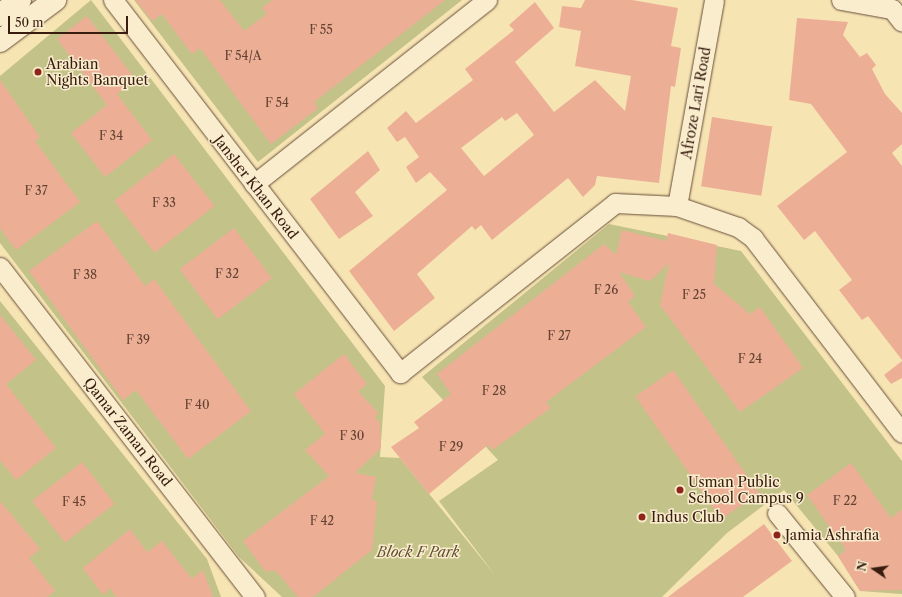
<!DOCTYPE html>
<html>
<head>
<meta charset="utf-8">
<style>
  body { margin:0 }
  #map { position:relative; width:902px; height:597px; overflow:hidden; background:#f7e4b3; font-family:"Libre Caslon Text",serif }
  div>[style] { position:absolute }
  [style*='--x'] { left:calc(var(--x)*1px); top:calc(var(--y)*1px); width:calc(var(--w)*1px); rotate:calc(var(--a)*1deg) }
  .green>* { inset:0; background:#c3c288 }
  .building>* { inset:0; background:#ecaf96; transform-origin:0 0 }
  .roads { filter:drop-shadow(0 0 1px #674e38) drop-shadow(0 0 1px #674e38) }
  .street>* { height:19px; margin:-9.5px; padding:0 9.5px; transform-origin:9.5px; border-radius:9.5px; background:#faedce }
  .secondary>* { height:22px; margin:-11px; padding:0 11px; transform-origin:11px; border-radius:11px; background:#faedce }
  .dots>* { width:11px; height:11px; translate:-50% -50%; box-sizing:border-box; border:2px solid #faedce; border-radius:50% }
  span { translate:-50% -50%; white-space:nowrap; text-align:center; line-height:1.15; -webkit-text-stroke:3px #faedce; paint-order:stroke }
  .number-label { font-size:12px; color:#644131 }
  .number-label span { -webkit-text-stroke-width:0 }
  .poi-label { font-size:14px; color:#371c0f }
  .left { translate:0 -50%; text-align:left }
  .street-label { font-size:14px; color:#371c0f }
  .park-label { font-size:14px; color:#614e33; font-style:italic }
  .north { position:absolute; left:854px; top:549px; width:40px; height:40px; -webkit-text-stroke:3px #faedce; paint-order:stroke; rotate:283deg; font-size:11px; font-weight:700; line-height:16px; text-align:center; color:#371c0f }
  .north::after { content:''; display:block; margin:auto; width:14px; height:18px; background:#371c0f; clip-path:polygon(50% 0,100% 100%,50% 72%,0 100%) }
  .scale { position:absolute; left:8px; top:16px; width:120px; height:18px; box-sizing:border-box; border:2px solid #371c0f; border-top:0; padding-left:5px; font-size:12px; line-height:14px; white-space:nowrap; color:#371c0f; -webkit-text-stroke:3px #faedce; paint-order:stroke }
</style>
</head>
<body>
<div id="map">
  <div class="green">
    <i style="clip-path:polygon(91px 0,385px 386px,380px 457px,400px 458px,495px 575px,439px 501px,498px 460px,422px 377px,609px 224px,741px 251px,902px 461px,902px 594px,860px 591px,838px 556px,784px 490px,727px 533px,662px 597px,282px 597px,239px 557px,0 243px,0 76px)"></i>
    <i style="clip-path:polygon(134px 0,462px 0,258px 162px)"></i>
    <i style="clip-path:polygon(0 301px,207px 559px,221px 597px,0 597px)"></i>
  </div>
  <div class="building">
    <i style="clip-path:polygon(135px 0,220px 0,244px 31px,267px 14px,262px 8px,272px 0,445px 0,314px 102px,318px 108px,271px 144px,200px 48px,192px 54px,162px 14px,152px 21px)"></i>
    <i style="clip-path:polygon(evenodd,585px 0,632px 0,678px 8px,671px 46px,681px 48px,675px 87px,671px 86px,659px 183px,597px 176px,595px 185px,583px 197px,568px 178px,492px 240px,481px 225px,475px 230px,472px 226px,417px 274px,435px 298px,394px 331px,349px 271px,447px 190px,430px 172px,416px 183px,406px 167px,419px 157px,405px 137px,397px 142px,387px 128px,406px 111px,416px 123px,473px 80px,465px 69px,514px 30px,509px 25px,535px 2px,554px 28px,515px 62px,554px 112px,595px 80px,625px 111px,631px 76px,575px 66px,581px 31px,559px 27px,562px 6px,581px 8px,585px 0,517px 113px,534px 135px,484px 176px,461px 148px,502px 117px,505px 121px,517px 113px)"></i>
    <i style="clip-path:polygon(87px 16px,136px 80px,117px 94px,152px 140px,105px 177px,71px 133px,107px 105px,57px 39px)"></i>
    <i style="clip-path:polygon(797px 18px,848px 22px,843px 35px,860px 57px,867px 53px,876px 65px,872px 69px,885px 94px,902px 113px,902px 144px,892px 153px,902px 166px,902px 360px,868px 316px,862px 320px,839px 290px,852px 280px,815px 231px,804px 240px,777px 206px,847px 152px,811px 104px,789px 100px)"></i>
    <i style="clip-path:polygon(0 80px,40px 137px,35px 141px,80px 202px,16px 250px,0 228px)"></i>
    <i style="left:712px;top:117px;width:61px;height:70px;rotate:9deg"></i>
    <i style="clip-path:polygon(368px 151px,380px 170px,355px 192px,373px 216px,339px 239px,310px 199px)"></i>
    <i style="left:174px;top:154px;width:66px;height:76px;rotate:52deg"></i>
    <i style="clip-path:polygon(97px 221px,145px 286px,154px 279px,251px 411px,188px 459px,136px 390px,123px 400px,29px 271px)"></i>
    <i style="left:234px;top:228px;width:63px;height:68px;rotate:53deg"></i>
    <i style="clip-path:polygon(622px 230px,666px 241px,668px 233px,717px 245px,714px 284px,750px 314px,760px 307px,803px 368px,740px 412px,660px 305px,669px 263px,650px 281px,619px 272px,635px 296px,628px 302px,646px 327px,546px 402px,551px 408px,492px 450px,488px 445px,429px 494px,391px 447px,419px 428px,414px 422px,451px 394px,437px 374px,604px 244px,616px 255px)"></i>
    <i style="clip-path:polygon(0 315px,36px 360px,6px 384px,56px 448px,16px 480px,0 460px)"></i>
    <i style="clip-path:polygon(344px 354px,367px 384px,358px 391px,378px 413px,375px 417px,380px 423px,381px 448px,355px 473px,376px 477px,372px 499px,377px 502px,372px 550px,313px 597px,298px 597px,276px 571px,265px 571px,243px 541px,329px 476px,305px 450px,325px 434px,294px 394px)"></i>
    <i style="clip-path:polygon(902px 361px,902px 378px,891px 384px,884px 375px)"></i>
    <i style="left:673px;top:370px;width:150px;height:46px;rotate:55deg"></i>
    <i style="left:82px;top:462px;width:53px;height:63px;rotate:52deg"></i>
    <i style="clip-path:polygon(851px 463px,891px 518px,902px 509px,902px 590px,860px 591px,838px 556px,846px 550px,807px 495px)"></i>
    <i style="clip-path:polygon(0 501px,40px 549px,29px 558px,55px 591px,47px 597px,0 597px)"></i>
    <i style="clip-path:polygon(764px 524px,792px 561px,743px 597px,668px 597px)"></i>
    <i style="clip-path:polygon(130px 529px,147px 552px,162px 541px,192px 579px,203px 570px,213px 597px,116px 597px,110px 588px,103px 595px,83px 568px)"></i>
  </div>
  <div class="roads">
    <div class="street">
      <i style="--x:113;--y:0;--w:471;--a:52.4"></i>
      <i style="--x:400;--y:373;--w:274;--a:-38.3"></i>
      <i style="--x:615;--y:203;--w:62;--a:2.8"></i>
      <i style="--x:677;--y:206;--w:65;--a:19"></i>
      <i style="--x:738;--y:227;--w:19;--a:36"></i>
      <i style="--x:753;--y:238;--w:245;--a:52.6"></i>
      <i style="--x:841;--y:0;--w:52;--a:10"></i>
      <i style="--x:892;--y:9;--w:16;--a:52"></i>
      <i style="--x:254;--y:184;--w:297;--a:-38.3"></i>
      <i style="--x:677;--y:206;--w:209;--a:-79.8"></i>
      <i style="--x:0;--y:267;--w:417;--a:52.3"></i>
      <i style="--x:777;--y:513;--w:108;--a:51"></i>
    </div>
    <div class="secondary">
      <i style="--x:0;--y:15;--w:25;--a:-37"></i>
      <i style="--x:0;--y:41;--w:69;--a:-36.7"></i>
    </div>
  </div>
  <div class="dots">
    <i style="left:38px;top:72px;background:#8f2418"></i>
    <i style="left:680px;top:490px;background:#8f2418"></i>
    <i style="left:642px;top:517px;background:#8f2418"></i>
    <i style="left:777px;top:535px;background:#8f2418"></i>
  </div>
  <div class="number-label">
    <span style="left:321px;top:30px">F 55</span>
    <span style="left:243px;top:56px">F 54/A</span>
    <span style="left:277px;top:103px">F 54</span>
    <span style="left:111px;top:136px">F 34</span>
    <span style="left:36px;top:191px">F 37</span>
    <span style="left:164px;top:203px">F 33</span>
    <span style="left:227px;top:274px">F 32</span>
    <span style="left:85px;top:275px">F 38</span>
    <span style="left:606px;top:290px">F 26</span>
    <span style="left:694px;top:295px">F 25</span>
    <span style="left:559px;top:336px">F 27</span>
    <span style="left:138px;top:340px">F 39</span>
    <span style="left:750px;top:359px">F 24</span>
    <span style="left:494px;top:391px">F 28</span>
    <span style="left:197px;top:405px">F 40</span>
    <span style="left:352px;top:436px">F 30</span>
    <span style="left:451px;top:447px">F 29</span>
    <span style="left:845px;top:501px">F 22</span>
    <span style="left:74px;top:502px">F 45</span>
    <span style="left:322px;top:521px">F 42</span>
  </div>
  <div class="poi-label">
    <span class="left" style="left:46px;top:72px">Arabian<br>Nights Banquet</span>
    <span class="left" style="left:688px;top:490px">Usman Public<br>School Campus 9</span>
    <span class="left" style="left:651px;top:517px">Indus Club</span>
    <span class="left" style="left:785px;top:535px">Jamia Ashrafia</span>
  </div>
  <div class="street-label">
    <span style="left:696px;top:103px;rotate:-80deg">Afroze Lari Road</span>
    <span style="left:256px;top:187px;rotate:52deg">Jansher Khan Road</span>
    <span style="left:128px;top:432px;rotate:52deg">Qamar Zaman Road</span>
  </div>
  <div class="park-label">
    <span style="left:418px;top:552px">Block F Park</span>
  </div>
  <div class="north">N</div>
  <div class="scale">50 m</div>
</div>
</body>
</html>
